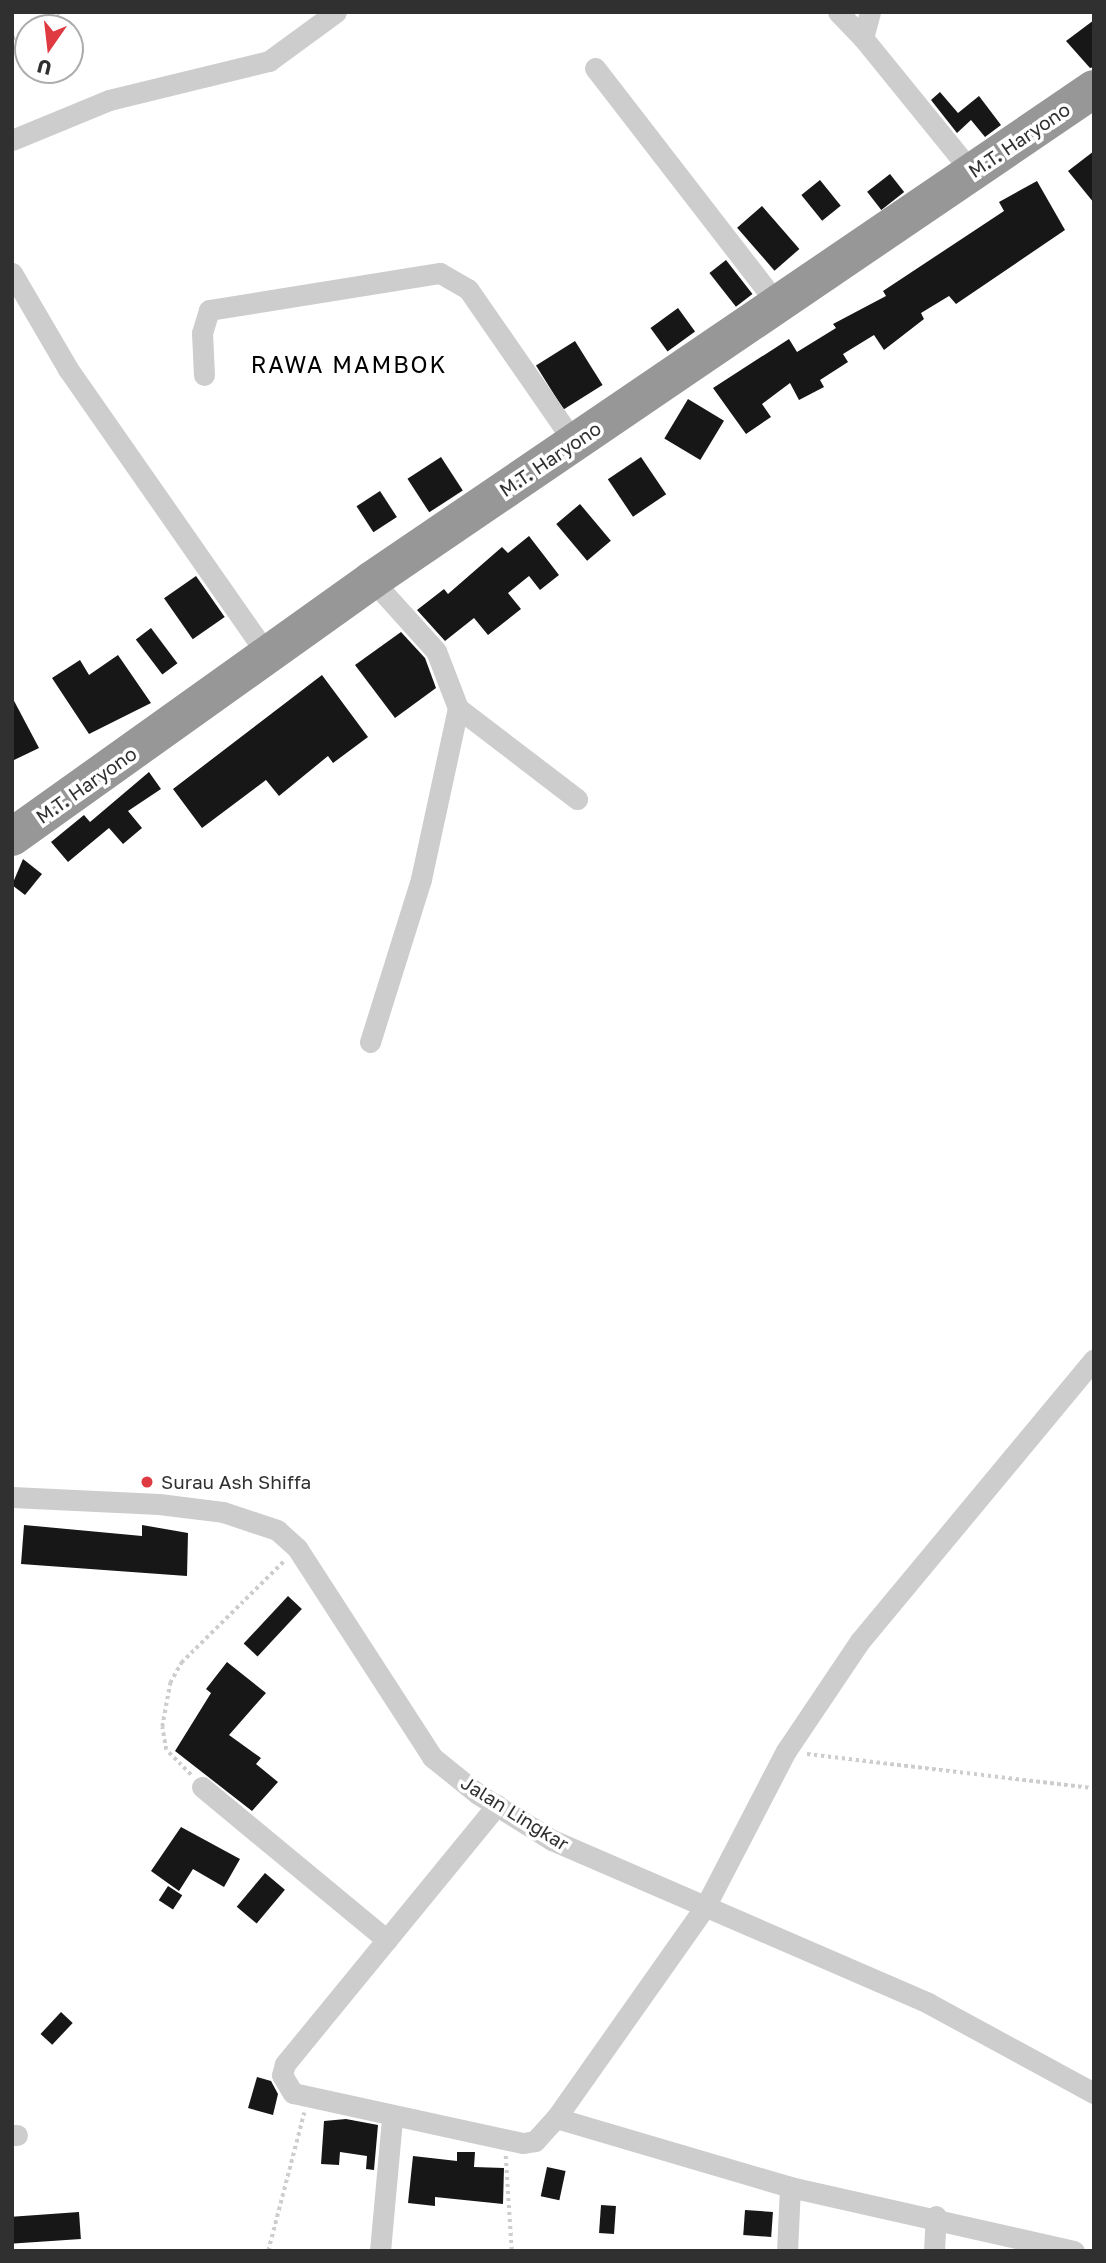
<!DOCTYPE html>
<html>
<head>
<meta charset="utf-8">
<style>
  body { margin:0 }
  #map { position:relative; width:1106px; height:2263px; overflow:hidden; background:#fff; font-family:"Golos Text",sans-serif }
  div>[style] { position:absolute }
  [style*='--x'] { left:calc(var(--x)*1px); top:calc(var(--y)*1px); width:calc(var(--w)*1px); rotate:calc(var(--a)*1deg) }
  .building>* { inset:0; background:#171717; transform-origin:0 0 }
  .path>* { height:3.5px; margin-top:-1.75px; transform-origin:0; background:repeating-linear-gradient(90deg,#cdcdcd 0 3.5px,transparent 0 7px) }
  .street>* { height:21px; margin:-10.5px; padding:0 10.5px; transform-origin:10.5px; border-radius:10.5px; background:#cdcdcd }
  .highway>* { height:38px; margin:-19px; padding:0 19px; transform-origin:19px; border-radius:19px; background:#979797 }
  .dots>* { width:19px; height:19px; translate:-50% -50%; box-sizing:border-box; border:4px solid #fff; border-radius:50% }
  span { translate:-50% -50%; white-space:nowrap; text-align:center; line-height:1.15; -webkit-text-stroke:7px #fff; paint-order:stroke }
  .street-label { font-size:19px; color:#303030 }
  .poi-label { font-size:19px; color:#303030 }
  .left { translate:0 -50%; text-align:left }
  .quarter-label { font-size:23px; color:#000; letter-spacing:2px }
  .frame { position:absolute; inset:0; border:14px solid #303030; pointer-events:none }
  .north { position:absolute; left:14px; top:14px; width:70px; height:70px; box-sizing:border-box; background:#fff; border:2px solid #acacac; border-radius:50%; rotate:194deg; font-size:19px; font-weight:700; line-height:28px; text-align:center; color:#303030 }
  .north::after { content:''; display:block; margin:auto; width:24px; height:32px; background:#df3a41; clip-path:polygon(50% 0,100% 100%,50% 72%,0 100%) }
</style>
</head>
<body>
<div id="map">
  <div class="building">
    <i style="clip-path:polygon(1094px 20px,1094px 67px,1090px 68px,1066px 41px)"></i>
    <i style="clip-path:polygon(940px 92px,958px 113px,979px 96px,1001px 125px,985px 137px,971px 120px,957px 133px,931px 100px)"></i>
    <i style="clip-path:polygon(1094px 151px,1094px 203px,1068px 171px)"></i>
    <i style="left:890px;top:174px;width:23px;height:29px;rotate:52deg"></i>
    <i style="left:820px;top:180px;width:33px;height:24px;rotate:51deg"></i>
    <i style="clip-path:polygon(1037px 181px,1065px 230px,956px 304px,949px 296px,921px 313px,924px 319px,884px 350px,874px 335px,843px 354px,848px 362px,820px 380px,824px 387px,799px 400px,790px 383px,762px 404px,771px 417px,746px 434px,713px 388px,789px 339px,797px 352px,836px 328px,833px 324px,886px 296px,883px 291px,1004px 211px,999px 202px)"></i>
    <i style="left:762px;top:206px;width:57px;height:33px;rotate:49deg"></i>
    <i style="left:726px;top:260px;width:43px;height:21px;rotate:52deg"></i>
    <i style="left:678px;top:308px;width:29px;height:34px;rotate:54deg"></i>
    <i style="left:575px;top:341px;width:52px;height:46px;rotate:58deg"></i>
    <i style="left:688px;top:399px;width:42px;height:46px;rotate:31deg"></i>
    <i style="left:441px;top:457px;width:40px;height:40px;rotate:57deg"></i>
    <i style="left:641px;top:457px;width:45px;height:40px;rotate:56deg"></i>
    <i style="left:380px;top:491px;width:31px;height:28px;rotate:57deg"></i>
    <i style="left:580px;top:504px;width:48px;height:31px;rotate:50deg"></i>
    <i style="clip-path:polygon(529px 536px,559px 575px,540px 590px,529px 576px,508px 593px,521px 609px,488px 635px,474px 618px,445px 641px,417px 610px,444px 589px,448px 594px,502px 547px,508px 553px)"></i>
    <i style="left:196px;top:576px;width:50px;height:39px;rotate:55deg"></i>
    <i style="left:151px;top:628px;width:44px;height:19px;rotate:53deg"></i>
    <i style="clip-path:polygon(401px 632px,425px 658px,436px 688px,395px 718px,355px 665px)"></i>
    <i style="clip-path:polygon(118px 655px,151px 703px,89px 734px,52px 678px,80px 660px,89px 675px)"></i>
    <i style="clip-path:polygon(322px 675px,368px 737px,333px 763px,328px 756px,279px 796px,266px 780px,202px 828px,173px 789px)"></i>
    <i style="clip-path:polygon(12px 697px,39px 748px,12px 761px)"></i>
    <i style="clip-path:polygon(149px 772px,161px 789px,128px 811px,142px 828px,123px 844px,109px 828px,68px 862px,51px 842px,84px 815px,90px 822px)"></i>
    <i style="clip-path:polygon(23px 859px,42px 874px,25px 895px,12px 885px)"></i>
    <i style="clip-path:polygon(24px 1525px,142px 1536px,142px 1525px,188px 1533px,187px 1576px,21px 1564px)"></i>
    <i style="left:288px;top:1596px;width:19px;height:65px;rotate:43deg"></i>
    <i style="clip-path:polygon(227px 1662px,266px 1693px,229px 1735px,261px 1758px,256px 1764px,278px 1782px,252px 1811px,175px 1751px,211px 1693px,206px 1689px)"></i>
    <i style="clip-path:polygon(181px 1827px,240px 1859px,224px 1887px,193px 1869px,179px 1891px,151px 1871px)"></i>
    <i style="left:265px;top:1873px;width:26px;height:44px;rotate:40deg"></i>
    <i style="left:168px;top:1886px;width:17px;height:17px;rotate:33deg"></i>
    <i style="left:61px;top:2012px;width:16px;height:30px;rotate:43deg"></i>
    <i style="clip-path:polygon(257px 2077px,271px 2081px,278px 2094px,273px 2115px,248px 2108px)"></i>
    <i style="clip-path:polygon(346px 2119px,378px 2125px,374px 2170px,366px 2169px,367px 2156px,340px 2152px,339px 2165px,321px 2164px,324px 2121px)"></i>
    <i style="clip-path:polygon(457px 2152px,475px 2152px,474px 2167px,504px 2168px,503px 2204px,435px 2197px,435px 2206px,408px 2203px,413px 2156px,457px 2161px)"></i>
    <i style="left:547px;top:2167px;width:19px;height:30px;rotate:12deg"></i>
    <i style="left:601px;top:2205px;width:15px;height:28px;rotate:4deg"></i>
    <i style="left:745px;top:2210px;width:28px;height:25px;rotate:4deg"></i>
    <i style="left:79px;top:2212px;width:27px;height:67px;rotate:86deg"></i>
  </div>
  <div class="path">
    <i style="--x:32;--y:28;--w:32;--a:-30"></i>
    <i style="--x:12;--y:39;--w:18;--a:-29"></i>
    <i style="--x:807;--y:1754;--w:289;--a:6.8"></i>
    <i style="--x:191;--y:1775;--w:35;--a:-135"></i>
    <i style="--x:166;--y:1750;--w:23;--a:-100"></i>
    <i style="--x:162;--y:1727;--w:45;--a:-79.7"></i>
    <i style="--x:170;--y:1683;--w:23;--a:-61"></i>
    <i style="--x:181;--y:1663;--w:146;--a:-44.7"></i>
    <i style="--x:506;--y:2156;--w:95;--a:86.4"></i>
    <i style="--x:268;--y:2251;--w:143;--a:-75.4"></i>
  </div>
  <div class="street">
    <i style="--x:838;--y:12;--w:36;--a:46"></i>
    <i style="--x:870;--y:12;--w:27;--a:105"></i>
    <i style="--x:863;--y:38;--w:173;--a:50.9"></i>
    <i style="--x:595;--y:68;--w:299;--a:52.3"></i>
    <i style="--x:12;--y:140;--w:105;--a:-22.4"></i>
    <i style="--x:109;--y:100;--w:165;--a:-13.7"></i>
    <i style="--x:269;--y:61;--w:83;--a:-36.2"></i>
    <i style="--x:12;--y:273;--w:111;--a:59.7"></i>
    <i style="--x:68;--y:369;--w:350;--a:55.1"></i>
    <i style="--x:204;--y:375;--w:42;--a:-92.7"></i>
    <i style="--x:202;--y:333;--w:24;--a:-73"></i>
    <i style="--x:209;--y:310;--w:234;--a:-9.1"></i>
    <i style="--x:440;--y:273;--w:32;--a:30"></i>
    <i style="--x:468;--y:289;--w:186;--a:55.3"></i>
    <i style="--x:458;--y:708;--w:150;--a:37.4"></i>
    <i style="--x:370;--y:1042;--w:171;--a:-72.6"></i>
    <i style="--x:421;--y:879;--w:175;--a:-77.8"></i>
    <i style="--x:458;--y:708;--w:61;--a:-111.1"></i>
    <i style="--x:436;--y:651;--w:96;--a:-132"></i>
    <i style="--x:12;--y:1497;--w:147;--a:2.7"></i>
    <i style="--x:159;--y:1504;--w:64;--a:7.1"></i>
    <i style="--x:223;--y:1512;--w:57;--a:18.4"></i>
    <i style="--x:277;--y:1530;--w:27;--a:42"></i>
    <i style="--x:297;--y:1548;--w:249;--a:57.1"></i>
    <i style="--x:432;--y:1757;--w:59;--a:38.8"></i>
    <i style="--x:478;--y:1794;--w:87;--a:31.9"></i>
    <i style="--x:552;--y:1840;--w:410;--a:23.4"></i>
    <i style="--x:928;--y:2003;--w:189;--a:28.5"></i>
    <i style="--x:202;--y:1787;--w:240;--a:39.6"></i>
    <i style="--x:497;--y:1805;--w:335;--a:129.3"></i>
    <i style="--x:285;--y:2064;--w:11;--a:105"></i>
    <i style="--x:282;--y:2075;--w:21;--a:59"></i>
    <i style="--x:293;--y:2093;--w:235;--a:12.3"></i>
    <i style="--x:523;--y:2143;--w:12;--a:-9"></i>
    <i style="--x:535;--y:2141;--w:31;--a:-48"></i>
    <i style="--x:556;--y:2118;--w:244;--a:16.4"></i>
    <i style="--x:790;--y:2187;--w:291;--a:12.7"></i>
    <i style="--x:556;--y:2118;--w:258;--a:-54.8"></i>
    <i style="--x:705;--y:1907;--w:176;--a:-62.6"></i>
    <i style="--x:786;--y:1751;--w:133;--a:-56.1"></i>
    <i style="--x:860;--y:1641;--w:366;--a:-50.3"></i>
    <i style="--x:12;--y:2135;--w:5;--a:0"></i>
    <i style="--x:380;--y:2251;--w:134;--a:-84.8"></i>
    <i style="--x:787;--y:2251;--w:64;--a:-87.3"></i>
    <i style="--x:934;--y:2251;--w:35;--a:-87"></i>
  </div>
  <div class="highway">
    <i style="--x:12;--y:837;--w:442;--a:-35.5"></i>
    <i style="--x:372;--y:580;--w:873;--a:-34.22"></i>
  </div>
  <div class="dots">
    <i style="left:147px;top:1482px;background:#df3a41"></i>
  </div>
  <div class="street-label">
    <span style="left:1019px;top:140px;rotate:-34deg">M.T. Haryono</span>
    <span style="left:550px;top:459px;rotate:-34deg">M.T. Haryono</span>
    <span style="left:86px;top:785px;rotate:-35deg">M.T. Haryono</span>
    <span style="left:515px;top:1813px;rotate:32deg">Jalan Lingkar</span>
  </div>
  <div class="poi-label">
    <span class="left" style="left:161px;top:1482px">Surau Ash Shiffa</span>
  </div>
  <div class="quarter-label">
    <span style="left:349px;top:364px">RAWA MAMBOK</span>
  </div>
  <div class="frame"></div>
  <div class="north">U</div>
</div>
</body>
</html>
